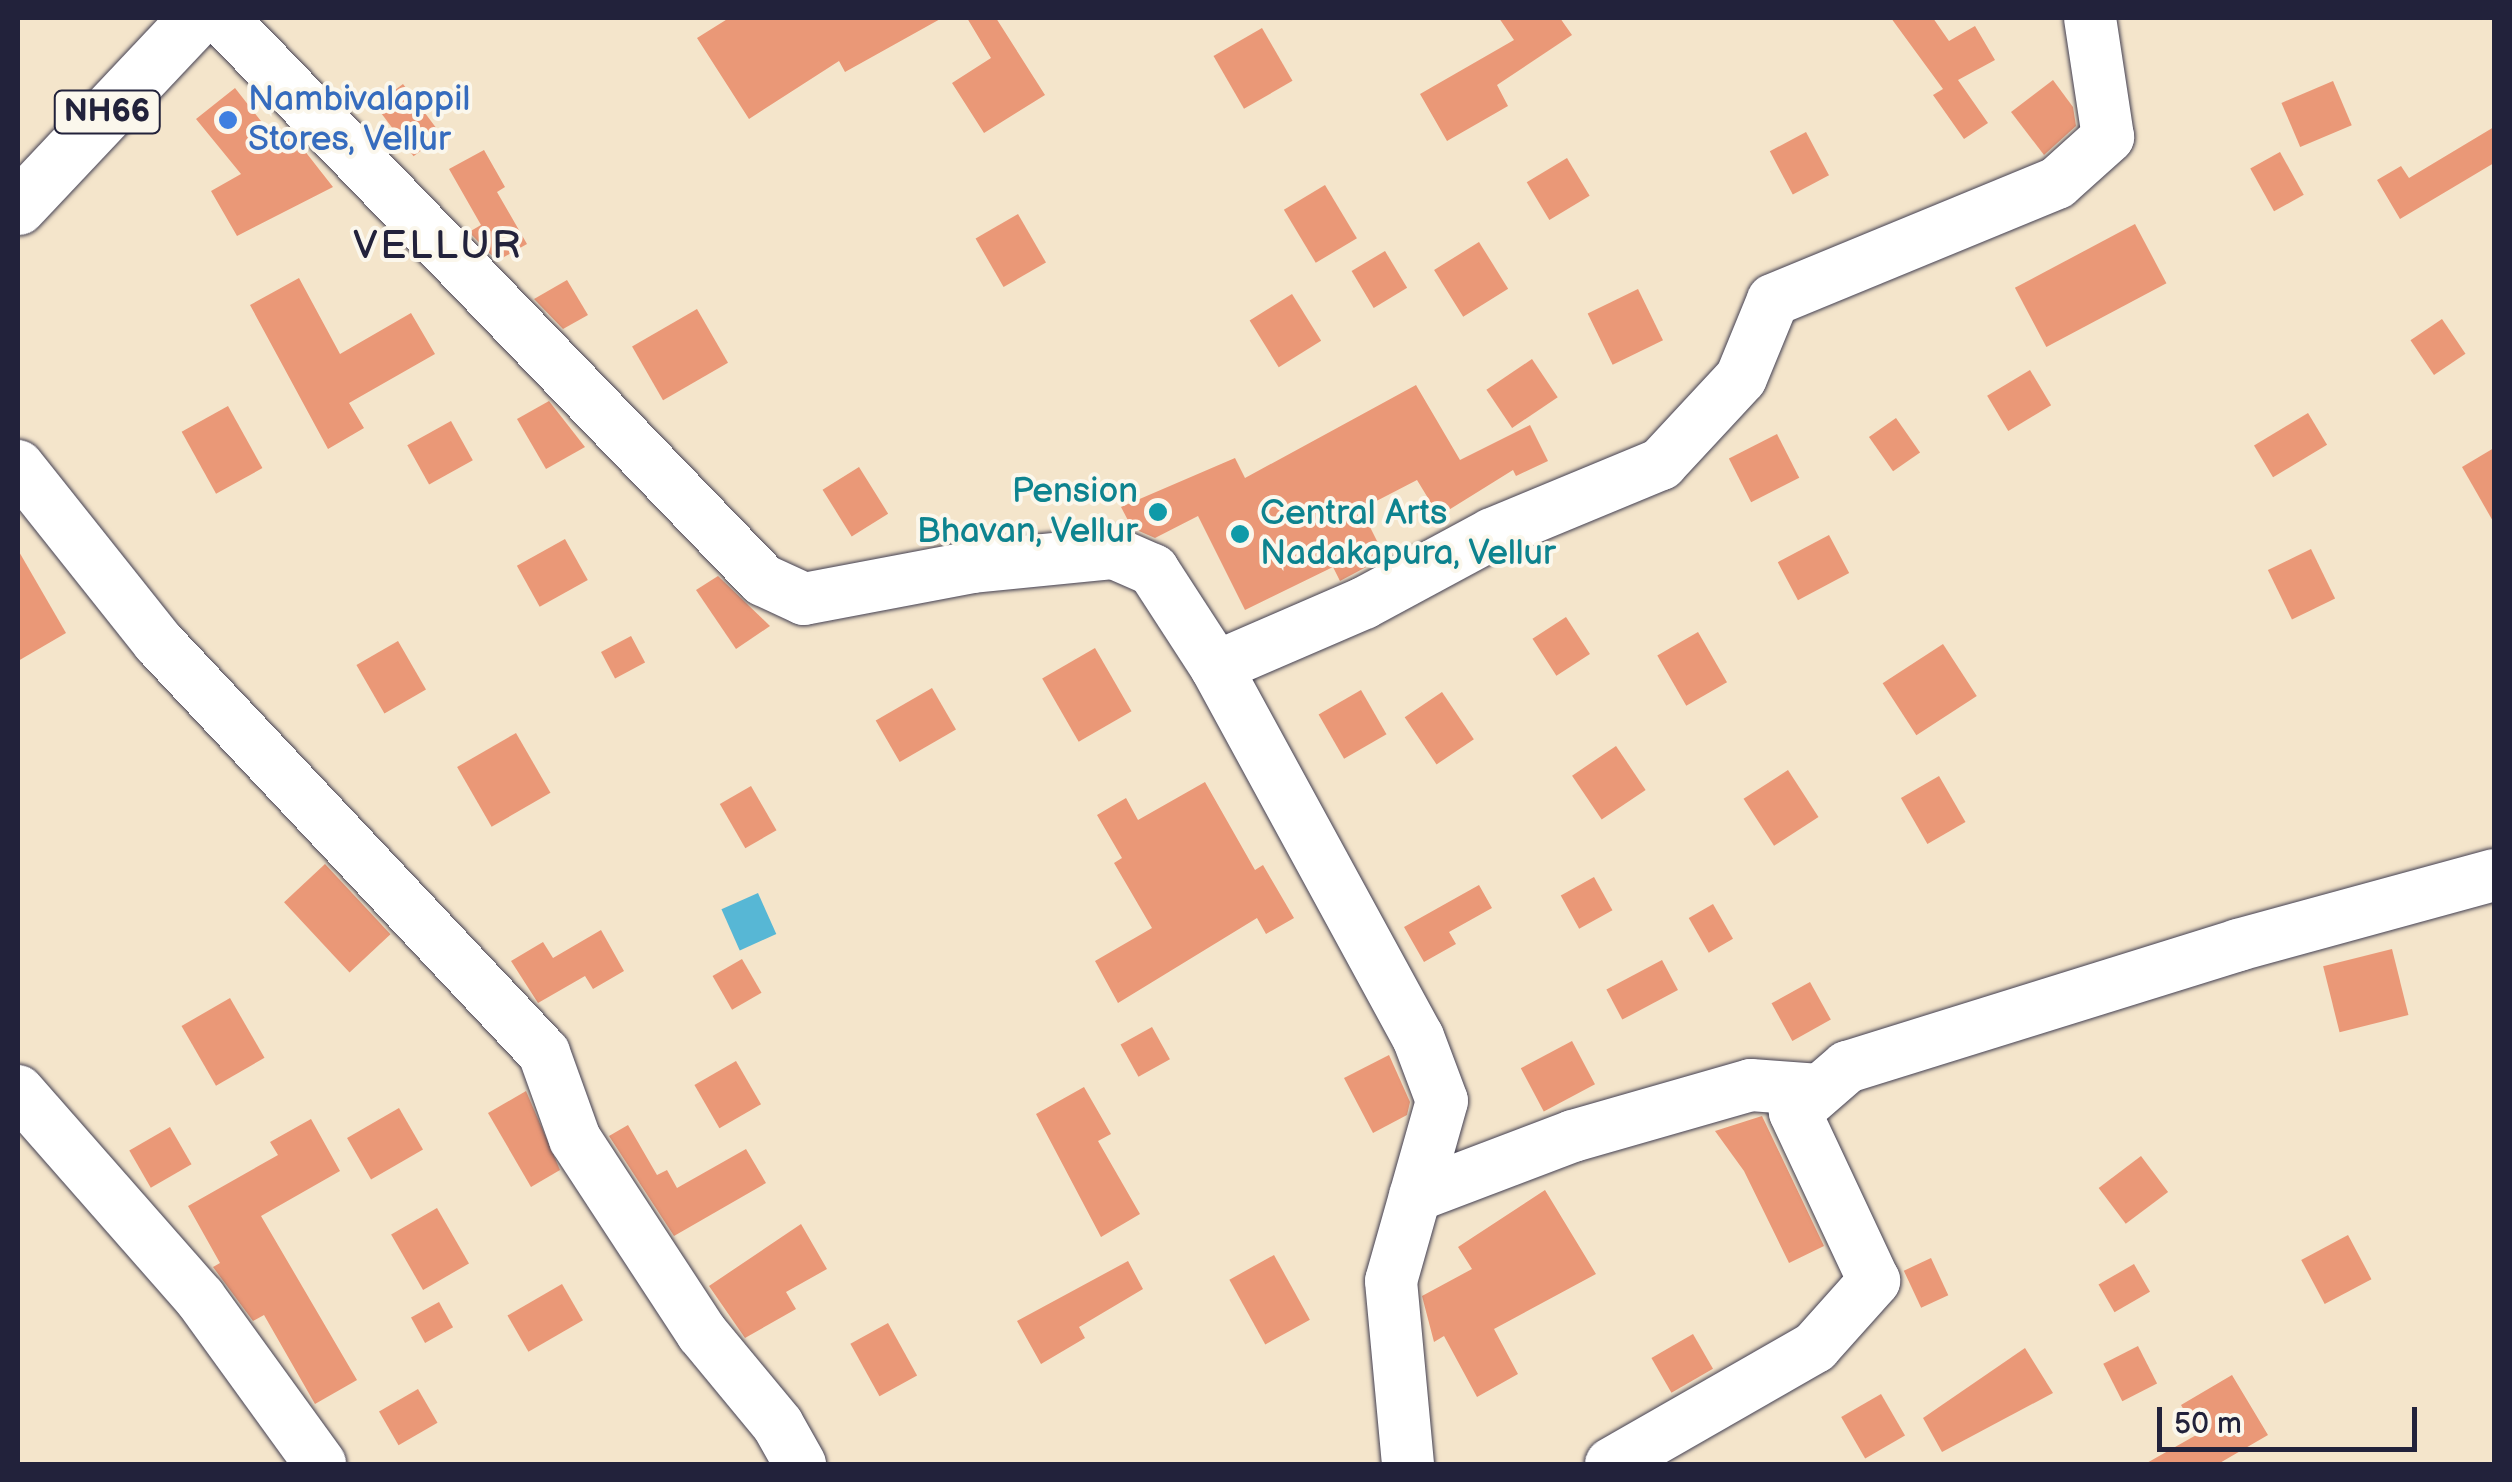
<!DOCTYPE html>
<html>
<head>
<meta charset="utf-8">
<style>
  body { margin:0 }
  #map { position:relative; width:2512px; height:1482px; overflow:hidden; background:#f4e5cb; font-family:"Balsamiq Sans",sans-serif }
  div>[style] { position:absolute }
  [style*='--x'] { left:calc(var(--x)*1px); top:calc(var(--y)*1px); width:calc(var(--w)*1px); rotate:calc(var(--a)*1deg) }
  .water>* { inset:0; background:#57b7d5; transform-origin:0 0 }
  .building>* { inset:0; background:#ea9877; transform-origin:0 0 }
  .roads { filter:drop-shadow(0 0 2px #423f51) drop-shadow(0 0 2px #423f51) }
  .minor>* { height:52px; margin:-26px; padding:0 26px; transform-origin:26px; border-radius:26px; background:#fff }
  .highway>* { height:55px; margin:-27.5px; padding:0 27.5px; transform-origin:27.5px; border-radius:27.5px; background:#fff }
  .dots>* { width:28px; height:28px; translate:-50% -50%; box-sizing:border-box; border:5px solid #fbf7ec; border-radius:50% }
  span { translate:-50% -50%; white-space:nowrap; text-align:center; line-height:1.15; -webkit-text-stroke:8px #fbf7ec; paint-order:stroke }
  .shield-label span { padding:2px 8px; background:#fbf7ec; border:2px solid; border-radius:8px; -webkit-text-stroke-width:0 }
  .shield-label { font-size:32px; color:#22223b; font-weight:700 }
  .shop-label { font-size:35px; color:#366cbe }
  .left { translate:0 -50%; text-align:left }
  .culture-label { font-size:35px; color:#0d838f }
  .right { translate:-100% -50%; text-align:right }
  .quarter-label { font-size:40px; color:#22223b; letter-spacing:2.5px }
  .frame { position:absolute; inset:0; border:20px solid #22223b; pointer-events:none }
  .scale { position:absolute; left:2157px; top:1407px; width:260px; height:45px; box-sizing:border-box; border:5px solid #22223b; border-top:0; padding-left:12px; font-size:30px; line-height:35px; white-space:nowrap; color:#22223b; -webkit-text-stroke:8px #fbf7ec; paint-order:stroke }
</style>
</head>
<body>
<div id="map">
  <div class="water">
    <i style="left:758px;top:893px;width:45px;height:40px;rotate:66deg"></i>
  </div>
  <div class="building">
    <i style="clip-path:polygon(729px 18px,942px 18px,845px 72px,839px 61px,749px 119px,697px 38px)"></i>
    <i style="clip-path:polygon(967px 18px,996px 18px,1045px 95px,984px 133px,952px 83px,991px 58px)"></i>
    <i style="clip-path:polygon(1499px 18px,1560px 18px,1572px 35px,1497px 85px,1508px 106px,1447px 141px,1420px 94px,1514px 40px)"></i>
    <i style="clip-path:polygon(1891px 18px,1933px 18px,1949px 41px,1975px 26px,1995px 60px,1958px 80px,1988px 123px,1964px 139px,1933px 95px,1943px 89px)"></i>
    <i style="left:1262px;top:28px;width:61px;height:56px;rotate:60deg"></i>
    <i style="clip-path:polygon(2053px 80px,2073px 107px,2076px 126px,2044px 155px,2011px 112px)"></i>
    <i style="left:2333px;top:81px;width:48px;height:56px;rotate:67deg"></i>
    <i style="left:403px;top:84px;width:64px;height:35px;rotate:53deg"></i>
    <i style="clip-path:polygon(235px 88px,272px 135px,286px 127px,333px 187px,237px 236px,211px 191px,241px 174px,196px 119px)"></i>
    <i style="clip-path:polygon(2494px 127px,2494px 163px,2400px 219px,2377px 180px,2401px 166px,2409px 178px)"></i>
    <i style="left:1806px;top:132px;width:49px;height:41px;rotate:62deg"></i>
    <i style="clip-path:polygon(484px 150px,505px 187px,497px 192px,527px 244px,497px 261px,469px 232px,481px 225px,449px 169px)"></i>
    <i style="left:2280px;top:152px;width:49px;height:34px;rotate:61deg"></i>
    <i style="left:1567px;top:158px;width:44px;height:47px;rotate:59deg"></i>
    <i style="left:1325px;top:185px;width:62px;height:48px;rotate:59deg"></i>
    <i style="left:1018px;top:214px;width:56px;height:49px;rotate:60deg"></i>
    <i style="left:2135px;top:224px;width:67px;height:136px;rotate:62deg"></i>
    <i style="left:1479px;top:242px;width:55px;height:53px;rotate:58deg"></i>
    <i style="left:1385px;top:251px;width:43px;height:39px;rotate:59deg"></i>
    <i style="clip-path:polygon(299px 278px,340px 354px,411px 313px,435px 354px,349px 403px,364px 428px,328px 449px,250px 305px)"></i>
    <i style="clip-path:polygon(567px 280px,588px 315px,563px 329px,534px 299px)"></i>
    <i style="left:1638px;top:289px;width:57px;height:56px;rotate:64deg"></i>
    <i style="left:1292px;top:294px;width:55px;height:50px;rotate:58deg"></i>
    <i style="left:697px;top:309px;width:62px;height:75px;rotate:60deg"></i>
    <i style="left:2442px;top:319px;width:42px;height:38px;rotate:56deg"></i>
    <i style="left:1532px;top:359px;width:46px;height:55px;rotate:56deg"></i>
    <i style="left:2030px;top:370px;width:41px;height:50px;rotate:59deg"></i>
    <i style="clip-path:polygon(1416px 385px,1460px 460px,1530px 425px,1548px 461px,1516px 476px,1513px 470px,1439px 516px,1417px 480px,1361px 509px,1385px 557px,1340px 581px,1333px 567px,1245px 610px,1198px 516px,1155px 538px,1132px 528px,1121px 507px,1235px 458px,1245px 478px)"></i>
    <i style="clip-path:polygon(549px 401px,585px 447px,546px 469px,517px 419px)"></i>
    <i style="left:228px;top:406px;width:71px;height:53px;rotate:61deg"></i>
    <i style="left:2308px;top:413px;width:37px;height:63px;rotate:59deg"></i>
    <i style="left:1896px;top:418px;width:42px;height:33px;rotate:55deg"></i>
    <i style="left:451px;top:421px;width:45px;height:50px;rotate:61deg"></i>
    <i style="left:1777px;top:434px;width:49px;height:54px;rotate:63deg"></i>
    <i style="clip-path:polygon(2494px 448px,2494px 523px,2462px 467px)"></i>
    <i style="left:859px;top:467px;width:55px;height:43px;rotate:58deg"></i>
    <i style="left:1829px;top:535px;width:43px;height:58px;rotate:62deg"></i>
    <i style="left:565px;top:539px;width:47px;height:55px;rotate:61deg"></i>
    <i style="left:2311px;top:549px;width:55px;height:48px;rotate:64deg"></i>
    <i style="clip-path:polygon(18px 550px,66px 633px,18px 661px)"></i>
    <i style="clip-path:polygon(718px 576px,770px 626px,736px 649px,696px 590px)"></i>
    <i style="left:1566px;top:617px;width:44px;height:40px;rotate:57deg"></i>
    <i style="left:1698px;top:632px;width:58px;height:47px;rotate:60deg"></i>
    <i style="left:631px;top:636px;width:30px;height:34px;rotate:62deg"></i>
    <i style="left:398px;top:641px;width:56px;height:48px;rotate:60deg"></i>
    <i style="left:1943px;top:644px;width:62px;height:72px;rotate:57deg"></i>
    <i style="left:1095px;top:648px;width:73px;height:61px;rotate:60deg"></i>
    <i style="left:932px;top:688px;width:48px;height:65px;rotate:60deg"></i>
    <i style="left:1361px;top:690px;width:51px;height:49px;rotate:60deg"></i>
    <i style="left:1442px;top:692px;width:57px;height:45px;rotate:56deg"></i>
    <i style="left:516px;top:733px;width:69px;height:68px;rotate:60deg"></i>
    <i style="left:1616px;top:746px;width:53px;height:53px;rotate:56deg"></i>
    <i style="left:1788px;top:770px;width:56px;height:53px;rotate:57deg"></i>
    <i style="left:1939px;top:776px;width:53px;height:44px;rotate:60deg"></i>
    <i style="clip-path:polygon(1205px 782px,1255px 870px,1263px 865px,1294px 918px,1266px 934px,1257px 918px,1118px 1003px,1095px 961px,1152px 928px,1114px 863px,1122px 858px,1097px 815px,1126px 798px,1138px 820px)"></i>
    <i style="left:751px;top:786px;width:51px;height:36px;rotate:60deg"></i>
    <i style="left:325px;top:864px;width:96px;height:56px;rotate:47deg"></i>
    <i style="left:1594px;top:877px;width:38px;height:38px;rotate:61deg"></i>
    <i style="clip-path:polygon(1479px 885px,1492px 908px,1449px 932px,1456px 944px,1424px 962px,1404px 927px)"></i>
    <i style="left:1713px;top:904px;width:40px;height:28px;rotate:60deg"></i>
    <i style="clip-path:polygon(601px 930px,624px 971px,593px 989px,585px 976px,538px 1003px,511px 961px,543px 942px,553px 958px)"></i>
    <i style="left:2392px;top:949px;width:68px;height:71px;rotate:76deg"></i>
    <i style="left:742px;top:959px;width:39px;height:34px;rotate:60deg"></i>
    <i style="left:1662px;top:960px;width:34px;height:63px;rotate:62deg"></i>
    <i style="left:1810px;top:982px;width:43px;height:44px;rotate:61deg"></i>
    <i style="left:230px;top:998px;width:69px;height:56px;rotate:60deg"></i>
    <i style="left:1152px;top:1027px;width:37px;height:36px;rotate:61deg"></i>
    <i style="left:1572px;top:1041px;width:49px;height:58px;rotate:62deg"></i>
    <i style="clip-path:polygon(1389px 1055px,1410px 1102px,1407px 1115px,1373px 1133px,1344px 1078px)"></i>
    <i style="left:736px;top:1061px;width:50px;height:48px;rotate:60deg"></i>
    <i style="clip-path:polygon(1084px 1087px,1111px 1134px,1098px 1141px,1140px 1214px,1101px 1237px,1036px 1114px)"></i>
    <i style="clip-path:polygon(526px 1091px,560px 1170px,531px 1187px,488px 1113px)"></i>
    <i style="left:399px;top:1108px;width:48px;height:60px;rotate:60deg"></i>
    <i style="clip-path:polygon(1762px 1116px,1824px 1246px,1789px 1263px,1744px 1171px,1715px 1131px)"></i>
    <i style="clip-path:polygon(311px 1119px,340px 1171px,261px 1216px,357px 1380px,315px 1404px,264px 1315px,253px 1321px,213px 1267px,220px 1263px,188px 1206px,278px 1155px,270px 1142px)"></i>
    <i style="clip-path:polygon(628px 1125px,657px 1175px,667px 1170px,677px 1188px,746px 1149px,766px 1183px,674px 1236px,609px 1136px)"></i>
    <i style="left:170px;top:1127px;width:43px;height:47px;rotate:60deg"></i>
    <i style="left:2141px;top:1156px;width:45px;height:53px;rotate:53deg"></i>
    <i style="clip-path:polygon(1545px 1190px,1596px 1274px,1494px 1329px,1518px 1374px,1477px 1397px,1444px 1336px,1434px 1342px,1422px 1296px,1472px 1269px,1458px 1247px)"></i>
    <i style="left:437px;top:1208px;width:64px;height:53px;rotate:60deg"></i>
    <i style="clip-path:polygon(801px 1224px,827px 1269px,786px 1292px,796px 1309px,745px 1338px,709px 1286px)"></i>
    <i style="left:2348px;top:1235px;width:50px;height:53px;rotate:62deg"></i>
    <i style="left:1274px;top:1255px;width:74px;height:51px;rotate:61deg"></i>
    <i style="left:1931px;top:1258px;width:41px;height:30px;rotate:65deg"></i>
    <i style="clip-path:polygon(1128px 1261px,1143px 1289px,1079px 1327px,1085px 1338px,1041px 1364px,1017px 1321px)"></i>
    <i style="left:2134px;top:1264px;width:32px;height:41px;rotate:60deg"></i>
    <i style="left:562px;top:1284px;width:42px;height:63px;rotate:60deg"></i>
    <i style="left:439px;top:1302px;width:29px;height:32px;rotate:61deg"></i>
    <i style="left:888px;top:1323px;width:60px;height:43px;rotate:61deg"></i>
    <i style="left:1693px;top:1334px;width:40px;height:48px;rotate:60deg"></i>
    <i style="left:2138px;top:1346px;width:42px;height:39px;rotate:63deg"></i>
    <i style="clip-path:polygon(2025px 1348px,2053px 1393px,1942px 1452px,1923px 1418px)"></i>
    <i style="clip-path:polygon(2232px 1375px,2268px 1435px,2218px 1464px,2145px 1464px,2198px 1434px,2181px 1405px)"></i>
    <i style="left:418px;top:1389px;width:39px;height:45px;rotate:60deg"></i>
    <i style="left:1881px;top:1394px;width:48px;height:46px;rotate:60deg"></i>
  </div>
  <div class="roads">
    <div class="minor">
      <i style="--x:222;--y:18;--w:780;--a:46.09"></i>
      <i style="--x:763;--y:580;--w:45;--a:24.9"></i>
      <i style="--x:804;--y:599;--w:172;--a:-10.7"></i>
      <i style="--x:973;--y:567;--w:142;--a:-5.7"></i>
      <i style="--x:1114;--y:553;--w:43;--a:23.6"></i>
      <i style="--x:1153;--y:570;--w:116;--a:57"></i>
      <i style="--x:1216;--y:667;--w:422;--a:61.4"></i>
      <i style="--x:1418;--y:1037;--w:68;--a:69.4"></i>
      <i style="--x:1442;--y:1101;--w:187;--a:105.8"></i>
      <i style="--x:1391;--y:1281;--w:184;--a:84.7"></i>
      <i style="--x:18;--y:466;--w:225;--a:51.5"></i>
      <i style="--x:158;--y:642;--w:564;--a:46.8"></i>
      <i style="--x:544;--y:1053;--w:91;--a:70.2"></i>
      <i style="--x:575;--y:1139;--w:232;--a:56.8"></i>
      <i style="--x:702;--y:1333;--w:119;--a:50.4"></i>
      <i style="--x:778;--y:1425;--w:45;--a:60.6"></i>
      <i style="--x:1216;--y:667;--w:161;--a:-23.4"></i>
      <i style="--x:1364;--y:603;--w:145;--a:-28.3"></i>
      <i style="--x:1492;--y:534;--w:183;--a:-22.5"></i>
      <i style="--x:1661;--y:464;--w:117;--a:-47.1"></i>
      <i style="--x:1741;--y:378;--w:84;--a:-67.7"></i>
      <i style="--x:1773;--y:300;--w:307;--a:-22.4"></i>
      <i style="--x:2057;--y:183;--w:69;--a:-42"></i>
      <i style="--x:2108;--y:137;--w:120;--a:-98.6"></i>
      <i style="--x:18;--y:1091;--w:276;--a:48.7"></i>
      <i style="--x:200;--y:1298;--w:205;--a:54.1"></i>
      <i style="--x:1415;--y:1196;--w:169;--a:-20.8"></i>
      <i style="--x:1573;--y:1136;--w:185;--a:-16"></i>
      <i style="--x:1751;--y:1085;--w:68;--a:4.2"></i>
      <i style="--x:1611;--y:1464;--w:235;--a:-29.8"></i>
      <i style="--x:1815;--y:1347;--w:89;--a:-48.2"></i>
      <i style="--x:1874;--y:1281;--w:187;--a:-115.1"></i>
      <i style="--x:1795;--y:1112;--w:69;--a:-40.9"></i>
      <i style="--x:1847;--y:1067;--w:410;--a:-17.3"></i>
      <i style="--x:2238;--y:945;--w:265;--a:-15.3"></i>
    </div>
    <div class="highway">
      <i style="--x:18;--y:207;--w:260;--a:-46.7"></i>
    </div>
  </div>
  <div class="dots">
    <i style="left:228px;top:120px;background:#3f7fe0"></i>
    <i style="left:1158px;top:512px;background:#0f9aa8"></i>
    <i style="left:1240px;top:534px;background:#0f9aa8"></i>
  </div>
  <div class="shield-label">
    <span style="left:107px;top:112px">NH66</span>
  </div>
  <div class="shop-label">
    <span class="left" style="left:248px;top:120px">Nambivalappil<br>Stores, Vellur</span>
  </div>
  <div class="culture-label">
    <span class="right" style="left:1138px;top:512px">Pension<br>Bhavan, Vellur</span>
    <span class="left" style="left:1260px;top:534px">Central Arts<br>Nadakapura, Vellur</span>
  </div>
  <div class="quarter-label">
    <span style="left:438px;top:246px">VELLUR</span>
  </div>
  <div class="frame"></div>
  <div class="scale">50 m</div>
</div>
</body>
</html>
